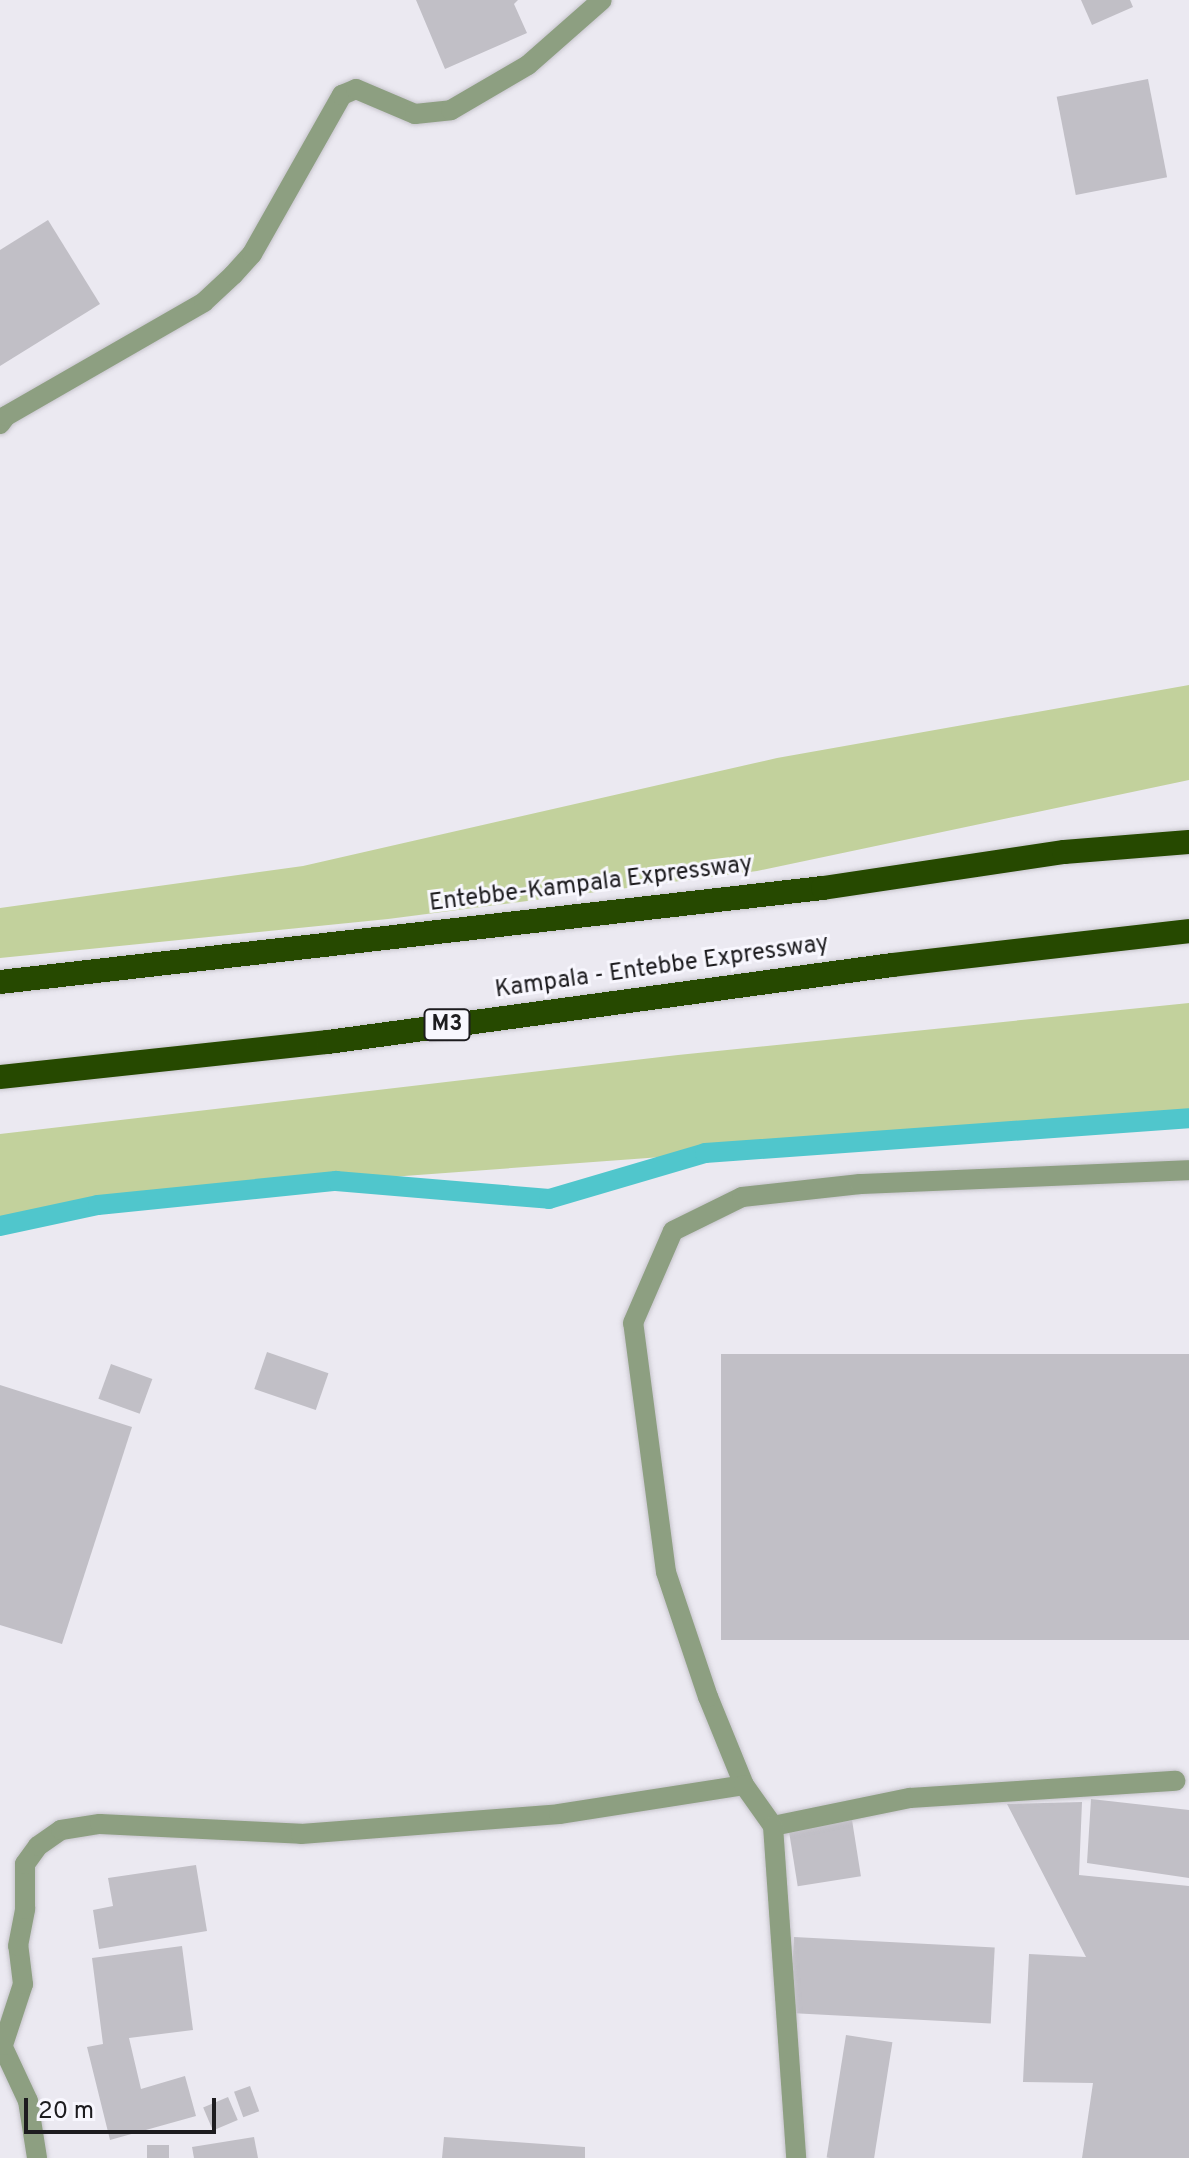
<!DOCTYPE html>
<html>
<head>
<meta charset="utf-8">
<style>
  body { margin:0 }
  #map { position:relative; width:1189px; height:2158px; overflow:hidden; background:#ebe9f1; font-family:Overpass,sans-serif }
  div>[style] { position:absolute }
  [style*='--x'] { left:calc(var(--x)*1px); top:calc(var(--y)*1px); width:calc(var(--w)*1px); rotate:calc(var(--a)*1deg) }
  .green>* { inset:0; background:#c2d19c }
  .stream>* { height:20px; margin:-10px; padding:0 10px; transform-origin:10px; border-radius:10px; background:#50c6cc }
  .building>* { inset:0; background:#c1bfc6; transform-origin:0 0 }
  .roads { filter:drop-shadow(0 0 2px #c6c4cb) drop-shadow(0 0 2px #c6c4cb) }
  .minor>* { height:20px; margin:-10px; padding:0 10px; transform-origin:10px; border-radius:10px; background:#8d9f81 }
  .highway>* { height:24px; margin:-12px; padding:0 12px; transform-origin:12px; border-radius:12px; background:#264900 }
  span { translate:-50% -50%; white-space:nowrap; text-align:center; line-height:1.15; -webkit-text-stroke:6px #f8f7fe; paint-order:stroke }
  .shield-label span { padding:2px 6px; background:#f8f7fe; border:2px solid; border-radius:6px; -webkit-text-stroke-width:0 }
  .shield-label { font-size:22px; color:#1d1c1f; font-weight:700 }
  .street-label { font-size:24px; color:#1d1c1f }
  .scale { position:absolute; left:24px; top:2098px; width:192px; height:36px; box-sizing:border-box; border:4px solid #1d1c1f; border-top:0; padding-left:10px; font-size:24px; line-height:28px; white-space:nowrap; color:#1d1c1f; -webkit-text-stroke:6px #f8f7fe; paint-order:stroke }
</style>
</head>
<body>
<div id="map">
  <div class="green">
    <i style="clip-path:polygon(1189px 685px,1189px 780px,757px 871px,388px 919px,0 958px,0 908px,303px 866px,777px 758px)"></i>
    <i style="clip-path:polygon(1189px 1003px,1189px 1118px,336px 1181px,99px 1205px,0 1226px,0 1134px,678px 1055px)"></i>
  </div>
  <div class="stream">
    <i style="--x:0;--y:1226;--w:100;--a:-12.1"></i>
    <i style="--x:98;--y:1205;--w:239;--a:-5.8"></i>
    <i style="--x:336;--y:1181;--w:214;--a:4.8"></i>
    <i style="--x:549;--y:1199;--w:163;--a:-16.4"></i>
    <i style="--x:705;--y:1153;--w:485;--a:-4.1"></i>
  </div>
  <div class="building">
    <i style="clip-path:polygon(416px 0,518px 0,514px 4px,527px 33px,445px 69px)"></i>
    <i style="clip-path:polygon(1081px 0,1130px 0,1133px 7px,1092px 25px)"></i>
    <i style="left:1148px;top:79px;width:100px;height:93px;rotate:79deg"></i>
    <i style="clip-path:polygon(48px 220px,100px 304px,0 366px,0 250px)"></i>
    <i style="left:267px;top:1352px;width:65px;height:39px;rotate:19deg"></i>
    <i style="left:1189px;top:1354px;width:286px;height:468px;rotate:90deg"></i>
    <i style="left:111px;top:1364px;width:44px;height:37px;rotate:20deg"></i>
    <i style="clip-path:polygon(0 1385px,132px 1427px,62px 1644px,0 1625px)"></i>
    <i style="clip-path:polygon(1091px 1799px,1189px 1810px,1189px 1878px,1087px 1863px)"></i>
    <i style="clip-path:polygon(1082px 1802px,1079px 1875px,1189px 1886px,1189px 2158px,1082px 2158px,1093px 2083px,1023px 2082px,1029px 1954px,1086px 1957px,1007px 1804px)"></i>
    <i style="left:852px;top:1820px;width:57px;height:64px;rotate:81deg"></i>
    <i style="clip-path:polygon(196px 1865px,207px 1931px,99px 1949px,93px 1910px,113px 1906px,108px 1878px)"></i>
    <i style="left:794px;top:1937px;width:201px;height:76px;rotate:3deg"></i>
    <i style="clip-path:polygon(182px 1946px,193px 2030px,129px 2038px,141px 2089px,185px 2076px,196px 2116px,110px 2140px,87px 2047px,103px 2044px,92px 1958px)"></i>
    <i style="left:846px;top:2035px;width:47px;height:124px;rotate:9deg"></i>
    <i style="left:250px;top:2086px;width:27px;height:17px;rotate:70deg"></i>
    <i style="left:228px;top:2097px;width:25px;height:27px;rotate:67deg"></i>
    <i style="clip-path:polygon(254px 2137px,258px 2158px,194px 2158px,192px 2147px)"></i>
    <i style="clip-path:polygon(444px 2137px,585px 2147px,585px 2158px,442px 2158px)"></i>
    <i style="left:147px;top:2145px;width:22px;height:13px"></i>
  </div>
  <div class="roads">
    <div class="minor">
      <i style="--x:0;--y:424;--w:10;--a:-53"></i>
      <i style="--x:6;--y:416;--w:228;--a:-29.9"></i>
      <i style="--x:204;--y:302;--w:40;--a:-43"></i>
      <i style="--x:233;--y:275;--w:28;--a:-48"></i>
      <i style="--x:252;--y:254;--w:183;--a:-60.5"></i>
      <i style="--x:342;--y:95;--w:15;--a:-23"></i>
      <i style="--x:356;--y:89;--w:64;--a:23"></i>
      <i style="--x:415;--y:114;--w:36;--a:-6"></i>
      <i style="--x:451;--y:110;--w:89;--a:-30.3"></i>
      <i style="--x:528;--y:65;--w:98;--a:-41.3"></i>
      <i style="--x:744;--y:1785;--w:95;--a:-112.2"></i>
      <i style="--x:708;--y:1697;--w:132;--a:-108.6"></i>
      <i style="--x:666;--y:1572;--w:251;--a:-97.5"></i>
      <i style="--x:633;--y:1323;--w:100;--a:-66.5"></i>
      <i style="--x:673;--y:1231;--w:77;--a:-26.2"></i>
      <i style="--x:742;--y:1197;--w:119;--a:-6.3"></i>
      <i style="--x:860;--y:1184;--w:329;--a:-2.4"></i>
      <i style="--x:773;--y:1826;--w:140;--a:-11.6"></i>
      <i style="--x:910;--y:1798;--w:266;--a:-3.7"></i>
      <i style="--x:0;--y:2041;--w:66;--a:65"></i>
      <i style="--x:28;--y:2101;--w:58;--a:81"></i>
      <i style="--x:3;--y:2045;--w:64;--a:-71.8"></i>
      <i style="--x:23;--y:1984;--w:38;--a:-97"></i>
      <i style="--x:18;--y:1946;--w:38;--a:-79"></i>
      <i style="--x:25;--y:1909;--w:45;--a:-90"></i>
      <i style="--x:25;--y:1864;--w:22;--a:-54"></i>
      <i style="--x:38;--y:1846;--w:28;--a:-35"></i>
      <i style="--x:61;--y:1830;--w:39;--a:-9"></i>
      <i style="--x:100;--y:1824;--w:201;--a:2.8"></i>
      <i style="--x:301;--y:1834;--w:259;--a:-4.4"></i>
      <i style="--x:559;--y:1814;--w:187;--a:-8.9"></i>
      <i style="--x:744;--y:1785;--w:50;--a:54.7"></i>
      <i style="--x:773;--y:1826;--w:333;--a:86"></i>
    </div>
    <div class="highway">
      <i style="--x:0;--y:982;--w:828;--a:-6.52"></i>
      <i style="--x:823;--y:888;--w:244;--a:-8.5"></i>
      <i style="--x:1064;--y:852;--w:125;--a:-4.6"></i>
      <i style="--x:0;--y:1077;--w:330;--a:-6.1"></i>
      <i style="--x:328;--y:1042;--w:569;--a:-7.77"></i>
      <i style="--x:892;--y:965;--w:299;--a:-6.5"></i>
    </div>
  </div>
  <div class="shield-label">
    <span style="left:447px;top:1025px">M3</span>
  </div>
  <div class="street-label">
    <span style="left:591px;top:885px;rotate:-7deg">Entebbe-Kampala Expressway</span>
    <span style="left:662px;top:968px;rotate:-8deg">Kampala - Entebbe Expressway</span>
  </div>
  <div class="scale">20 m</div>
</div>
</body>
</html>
